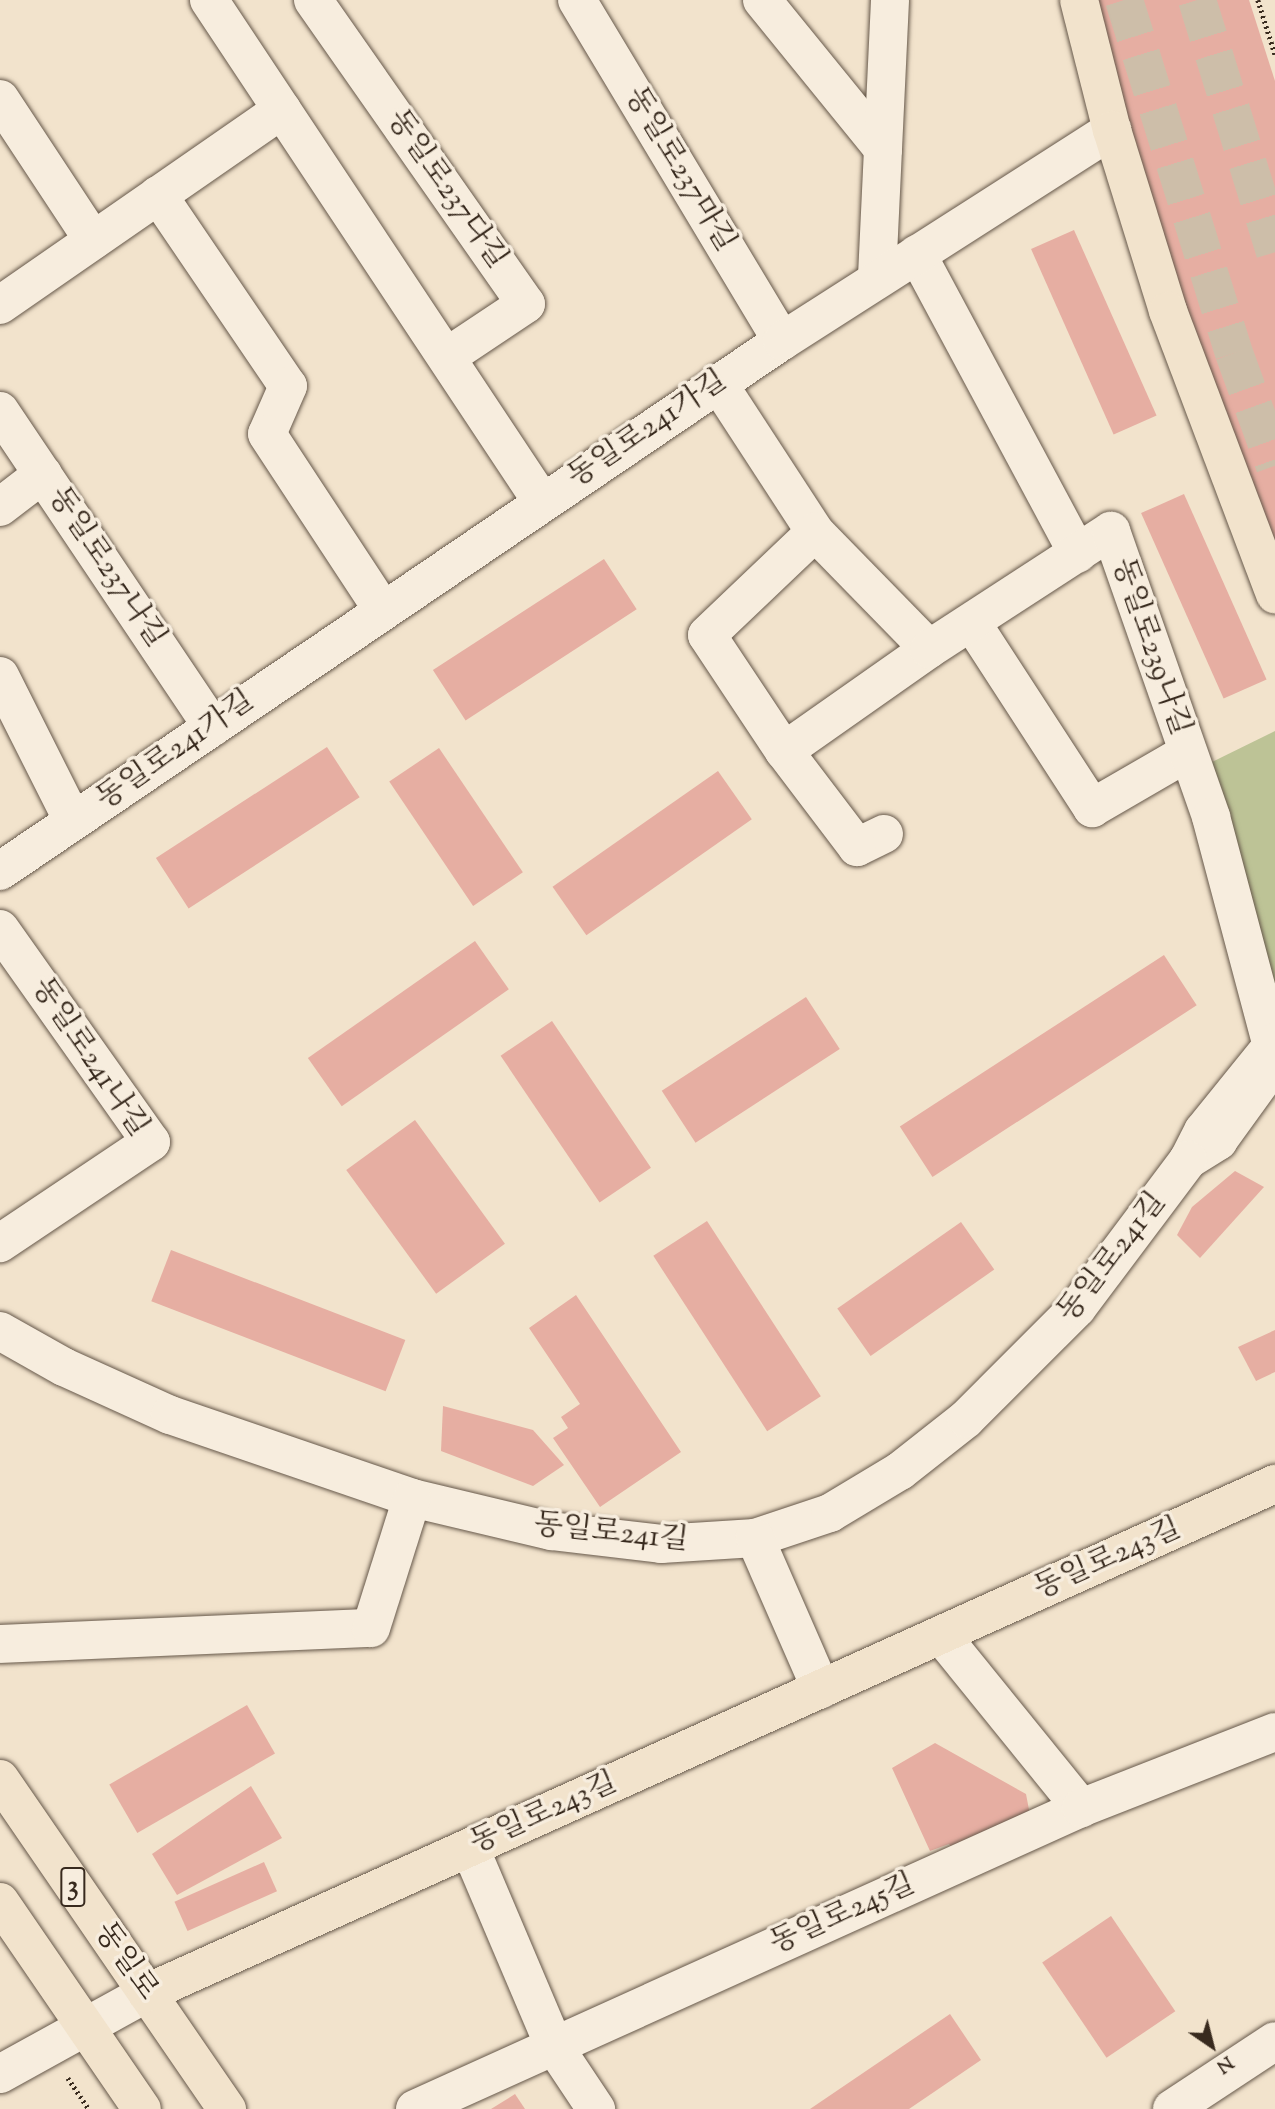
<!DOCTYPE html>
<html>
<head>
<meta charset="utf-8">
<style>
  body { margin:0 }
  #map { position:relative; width:1275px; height:2109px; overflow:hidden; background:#f2e3cc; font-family:"Sorts Mill Goudy","Noto Serif KR",serif }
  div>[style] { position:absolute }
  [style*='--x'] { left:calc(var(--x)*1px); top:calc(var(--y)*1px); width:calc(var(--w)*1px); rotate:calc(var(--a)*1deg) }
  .green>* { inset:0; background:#bdc396 }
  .building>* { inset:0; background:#e6aea2; transform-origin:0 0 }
  .highway-tunnel>* { height:38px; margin-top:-19px; transform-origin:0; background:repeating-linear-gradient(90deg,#cdbea9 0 38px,transparent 0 57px) }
  .path>* { height:4.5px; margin-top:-2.25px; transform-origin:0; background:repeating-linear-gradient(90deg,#382a1e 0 2px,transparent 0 5.5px) }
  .roads { filter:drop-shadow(0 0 2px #66584a) drop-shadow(0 0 2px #66584a) }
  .minor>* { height:38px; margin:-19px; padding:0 19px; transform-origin:19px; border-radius:19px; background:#f7edde }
  .major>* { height:38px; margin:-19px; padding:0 19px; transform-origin:19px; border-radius:19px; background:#f2e3cc }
  .highway>* { height:38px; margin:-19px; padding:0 19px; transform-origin:19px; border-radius:19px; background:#f2e3cc }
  span { translate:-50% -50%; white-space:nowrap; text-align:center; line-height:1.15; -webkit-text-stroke:7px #f7edde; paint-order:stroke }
  .shield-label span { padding:2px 5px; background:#f7edde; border:2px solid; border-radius:5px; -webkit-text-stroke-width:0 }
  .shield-label { font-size:28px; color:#382a1e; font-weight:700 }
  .street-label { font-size:30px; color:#382a1e }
  .north { position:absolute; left:1177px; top:2011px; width:70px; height:70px; -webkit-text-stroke:5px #f7edde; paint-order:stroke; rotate:145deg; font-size:19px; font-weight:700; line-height:28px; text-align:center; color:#382a1e }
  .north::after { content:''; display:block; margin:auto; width:24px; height:32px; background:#382a1e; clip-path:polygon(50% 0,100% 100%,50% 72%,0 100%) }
</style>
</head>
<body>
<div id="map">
  <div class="green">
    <i style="clip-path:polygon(1275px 731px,1275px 999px,1271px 1003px,1212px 762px)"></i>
  </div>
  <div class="building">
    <i style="clip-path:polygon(1061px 0,1249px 0,1275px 81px,1275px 557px)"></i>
    <i style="left:1074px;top:230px;width:203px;height:47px;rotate:66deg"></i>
    <i style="left:1184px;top:494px;width:203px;height:47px;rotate:66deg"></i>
    <i style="left:604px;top:559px;width:60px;height:204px;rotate:57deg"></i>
    <i style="left:327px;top:747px;width:60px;height:204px;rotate:57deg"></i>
    <i style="left:439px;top:748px;width:150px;height:60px;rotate:56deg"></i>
    <i style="left:718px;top:771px;width:59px;height:202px;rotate:55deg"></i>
    <i style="left:475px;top:941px;width:59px;height:204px;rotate:55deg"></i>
    <i style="left:1164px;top:955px;width:60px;height:315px;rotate:57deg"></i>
    <i style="left:806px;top:997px;width:62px;height:172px;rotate:57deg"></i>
    <i style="left:552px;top:1021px;width:177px;height:62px;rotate:56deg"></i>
    <i style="left:415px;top:1120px;width:153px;height:85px;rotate:54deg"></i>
    <i style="clip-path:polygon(1235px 1171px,1264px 1187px,1200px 1258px,1177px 1235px,1192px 1207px)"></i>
    <i style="left:707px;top:1221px;width:209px;height:64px;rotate:57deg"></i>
    <i style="left:961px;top:1222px;width:58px;height:151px;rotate:55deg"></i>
    <i style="left:171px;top:1250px;width:251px;height:55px;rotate:21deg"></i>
    <i style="clip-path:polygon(576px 1295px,681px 1452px,600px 1507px,553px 1438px,568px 1428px,561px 1417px,580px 1404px,529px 1328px)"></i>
    <i style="clip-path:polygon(1275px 1330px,1275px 1372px,1256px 1381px,1238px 1347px)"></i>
    <i style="clip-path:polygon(443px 1406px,533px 1430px,564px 1465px,533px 1486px,441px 1451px)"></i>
    <i style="left:247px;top:1705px;width:56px;height:159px;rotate:60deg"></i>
    <i style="clip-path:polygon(935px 1743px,1026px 1794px,1030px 1815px,953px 1849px,949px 1844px,930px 1851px,892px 1768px)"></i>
    <i style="clip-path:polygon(251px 1786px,282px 1838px,177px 1895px,152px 1854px)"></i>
    <i style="left:264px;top:1862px;width:32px;height:98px;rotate:66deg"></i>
    <i style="left:1111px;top:1916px;width:115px;height:83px;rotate:56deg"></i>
    <i style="clip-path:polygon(950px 2014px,981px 2060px,909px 2109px,810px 2109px)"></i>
    <i style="clip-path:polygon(515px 2094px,525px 2109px,491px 2109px)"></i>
  </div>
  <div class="highway-tunnel">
    <i style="--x:1124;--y:0;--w:370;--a:72.7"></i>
    <i style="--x:1234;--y:353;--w:120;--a:70.1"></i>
    <i style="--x:1197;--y:0;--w:264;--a:72.8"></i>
  </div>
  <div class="path">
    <i style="--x:1258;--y:0;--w:57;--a:72.5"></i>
    <i style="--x:68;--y:2078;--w:37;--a:56"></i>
  </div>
  <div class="roads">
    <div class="minor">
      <i style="--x:209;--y:0;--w:602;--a:56.44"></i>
      <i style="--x:313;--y:0;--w:371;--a:55"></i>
      <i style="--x:526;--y:304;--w:94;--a:146.3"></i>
      <i style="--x:577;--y:0;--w:398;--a:59"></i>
      <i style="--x:762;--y:0;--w:192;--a:50.9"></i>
      <i style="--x:883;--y:149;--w:129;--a:92.7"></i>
      <i style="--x:0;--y:99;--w:169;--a:56.6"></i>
      <i style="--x:883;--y:149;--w:149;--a:-87.3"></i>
      <i style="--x:158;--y:195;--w:231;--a:55.8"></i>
      <i style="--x:288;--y:386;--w:52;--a:113.6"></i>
      <i style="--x:267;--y:434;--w:209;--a:56.7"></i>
      <i style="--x:917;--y:254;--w:340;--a:61.8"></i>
      <i style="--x:0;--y:305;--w:343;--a:-34.7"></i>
      <i style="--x:718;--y:383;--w:178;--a:56.9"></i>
      <i style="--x:815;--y:532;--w:163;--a:45.7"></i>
      <i style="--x:0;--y:411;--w:381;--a:56.1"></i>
      <i style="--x:0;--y:507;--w:54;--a:-37.5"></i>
      <i style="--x:972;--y:623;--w:221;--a:57"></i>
      <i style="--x:1092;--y:808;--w:110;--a:-30.1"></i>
      <i style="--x:0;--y:676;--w:162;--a:63.3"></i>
      <i style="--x:784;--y:751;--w:139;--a:-123.6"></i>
      <i style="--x:707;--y:635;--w:149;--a:-43.6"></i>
      <i style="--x:884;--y:834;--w:30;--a:154"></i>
      <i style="--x:857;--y:847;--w:121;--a:-127.2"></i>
      <i style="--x:784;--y:751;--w:177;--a:-35.1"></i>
      <i style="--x:929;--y:649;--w:217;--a:-33"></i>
      <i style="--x:1111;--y:531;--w:303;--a:70.7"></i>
      <i style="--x:1211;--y:817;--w:238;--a:75.1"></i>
      <i style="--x:0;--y:871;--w:945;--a:-34.13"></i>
      <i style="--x:782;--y:341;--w:392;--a:-32.6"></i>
      <i style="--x:0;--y:929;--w:261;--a:54.7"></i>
      <i style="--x:151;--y:1142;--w:182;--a:146.2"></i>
      <i style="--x:1275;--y:1042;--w:114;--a:129"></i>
      <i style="--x:1203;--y:1131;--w:33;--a:117"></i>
      <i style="--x:1188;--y:1160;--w:36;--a:-32"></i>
      <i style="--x:1218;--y:1141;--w:97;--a:-54.2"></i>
      <i style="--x:0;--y:1331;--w:73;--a:29.4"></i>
      <i style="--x:64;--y:1367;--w:116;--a:24.4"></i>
      <i style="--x:170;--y:1415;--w:256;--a:18.9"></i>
      <i style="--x:412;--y:1498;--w:143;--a:13.4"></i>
      <i style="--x:551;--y:1531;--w:111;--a:6.7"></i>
      <i style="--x:661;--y:1544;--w:94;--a:-3.7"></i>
      <i style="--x:755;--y:1538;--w:79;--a:-18.4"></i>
      <i style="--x:830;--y:1513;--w:82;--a:-31"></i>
      <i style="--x:900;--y:1471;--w:84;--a:-38.2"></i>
      <i style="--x:966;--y:1419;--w:157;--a:-45"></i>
      <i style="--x:1077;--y:1308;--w:185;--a:-53.1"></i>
      <i style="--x:755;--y:1538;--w:165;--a:66.4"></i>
      <i style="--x:941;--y:1635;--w:223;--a:51"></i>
      <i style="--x:0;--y:1644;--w:371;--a:-2.5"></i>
      <i style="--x:371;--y:1628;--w:136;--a:-72.5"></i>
      <i style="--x:470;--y:1848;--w:215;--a:67"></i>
      <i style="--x:554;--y:2046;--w:76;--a:56.3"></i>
      <i style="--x:0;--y:2074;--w:168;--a:-28.9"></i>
      <i style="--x:415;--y:2109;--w:731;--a:-24.32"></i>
      <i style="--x:1081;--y:1808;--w:208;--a:-21.4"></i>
      <i style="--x:1172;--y:2109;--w:123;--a:-33.4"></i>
    </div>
    <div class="major">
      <i style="--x:0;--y:1779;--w:401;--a:55.5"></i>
      <i style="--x:0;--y:1902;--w:251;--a:55.6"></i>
      <i style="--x:147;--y:1993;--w:1238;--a:-24.29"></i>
    </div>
    <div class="highway">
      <i style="--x:1079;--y:0;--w:134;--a:75.8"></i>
      <i style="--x:1112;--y:130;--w:189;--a:72.8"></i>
      <i style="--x:1168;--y:311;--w:303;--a:69.3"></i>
    </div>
  </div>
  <div class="shield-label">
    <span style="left:73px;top:1887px">3</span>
  </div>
  <div class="street-label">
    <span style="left:679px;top:170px;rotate:59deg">동일로237마길</span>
    <span style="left:446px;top:190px;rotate:55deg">동일로237다길</span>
    <span style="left:648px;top:430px;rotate:-34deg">동일로241가길</span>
    <span style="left:106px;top:568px;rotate:56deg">동일로237나길</span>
    <span style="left:1150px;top:647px;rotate:71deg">동일로239나길</span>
    <span style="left:176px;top:751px;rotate:-35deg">동일로241가길</span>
    <span style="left:89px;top:1058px;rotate:56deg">동일로241나길</span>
    <span style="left:1113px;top:1258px;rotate:-52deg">동일로241길</span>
    <span style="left:611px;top:1534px;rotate:6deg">동일로241길</span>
    <span style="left:1108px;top:1560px;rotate:-24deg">동일로243길</span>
    <span style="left:544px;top:1814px;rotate:-24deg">동일로243길</span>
    <span style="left:843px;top:1915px;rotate:-24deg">동일로245길</span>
    <span style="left:125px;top:1962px;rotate:55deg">동일로</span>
  </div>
  <div class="north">N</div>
</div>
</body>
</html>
